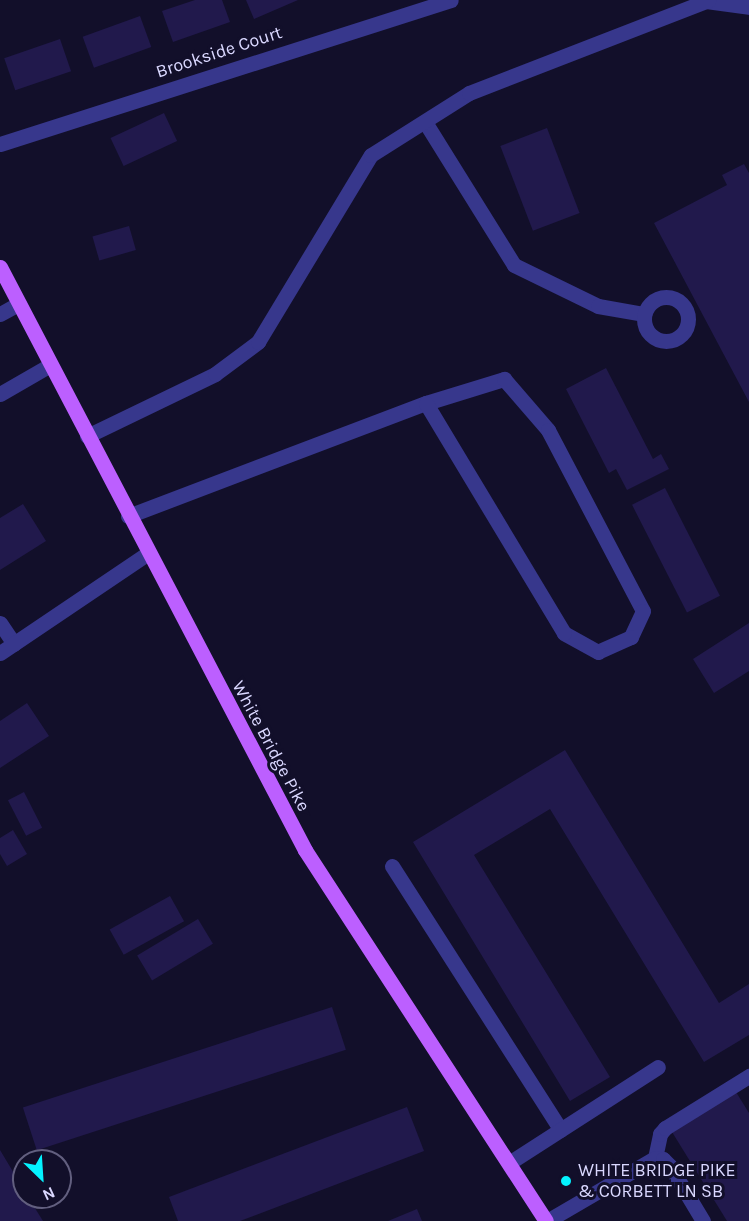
<!DOCTYPE html>
<html>
<head>
<meta charset="utf-8">
<style>
  body { margin:0 }
  #map { position:relative; width:749px; height:1221px; overflow:hidden; background:#120f2a; font-family:Karla,sans-serif }
  div>[style] { position:absolute }
  [style*='--x'] { left:calc(var(--x)*1px); top:calc(var(--y)*1px); width:calc(var(--w)*1px); rotate:calc(var(--a)*1deg) }
  .building>* { inset:0; background:#21194c; transform-origin:0 0 }
  .minor>* { height:15px; margin:-7.5px; padding:0 7.5px; transform-origin:7.5px; border-radius:7.5px; background:#37378c }
  .minor>.ring { margin:-7.5px; padding:0; box-sizing:content-box; background:none; border:15px solid #37378c; border-radius:50% }
  .major>* { height:15px; margin:-7.5px; padding:0 7.5px; transform-origin:7.5px; border-radius:7.5px; background:#bc5fff }
  .dots>* { width:16px; height:16px; translate:-50% -50%; box-sizing:border-box; border:3px solid #120f2a; border-radius:50% }
  span { translate:-50% -50%; white-space:nowrap; text-align:center; line-height:1.15; -webkit-text-stroke:6px #120f2a; paint-order:stroke }
  .street-label { font-size:18px; color:#dad8ff }
  .poi-label { font-size:18px; color:#dad8ff }
  .left { translate:0 -50%; text-align:left }
  .north { position:absolute; left:12px; top:1149px; width:60px; height:60px; box-sizing:border-box; background:#120f2a; border:2px solid #625f7f; border-radius:50%; rotate:155deg; font-size:16px; font-weight:700; line-height:24px; text-align:center; color:#dad8ff }
  .north::after { content:''; display:block; margin:auto; width:21px; height:27px; background:#04f2ff; clip-path:polygon(50% 0,100% 100%,50% 72%,0 100%) }
</style>
</head>
<body>
<div id="map">
  <div class="building">
    <i style="clip-path:polygon(195px 0,222px 0,230px 22px,173px 42px,162px 11px)"></i>
    <i style="clip-path:polygon(246px 0,298px 0,254px 19px)"></i>
    <i style="left:140px;top:16px;width:33px;height:61px;rotate:70deg"></i>
    <i style="left:60px;top:39px;width:34px;height:59px;rotate:71deg"></i>
    <i style="left:164px;top:113px;width:31px;height:59px;rotate:65deg"></i>
    <i style="left:547px;top:128px;width:91px;height:50px;rotate:69deg"></i>
    <i style="clip-path:polygon(744px 164px,749px 173px,749px 402px,654px 223px,727px 185px,722px 175px)"></i>
    <i style="left:129px;top:226px;width:25px;height:38px;rotate:74deg"></i>
    <i style="clip-path:polygon(606px 368px,653px 459px,661px 454px,669px 469px,627px 490px,616px 469px,609px 473px,566px 389px)"></i>
    <i style="left:665px;top:488px;width:121px;height:37px;rotate:63deg"></i>
    <i style="clip-path:polygon(23px 504px,46px 541px,0 570px,0 518px)"></i>
    <i style="clip-path:polygon(749px 623px,749px 671px,714px 693px,693px 659px)"></i>
    <i style="clip-path:polygon(27px 703px,49px 736px,0 768px,0 721px)"></i>
    <i style="clip-path:polygon(565px 750px,719px 1003px,749px 984px,749px 1035px,704px 1062px,550px 809px,474px 855px,610px 1077px,570px 1101px,413px 842px)"></i>
    <i style="left:24px;top:792px;width:40px;height:18px;rotate:63deg"></i>
    <i style="clip-path:polygon(13px 830px,27px 854px,7px 866px,0 854px,0 838px)"></i>
    <i style="left:170px;top:896px;width:29px;height:69px;rotate:61deg"></i>
    <i style="left:198px;top:919px;width:29px;height:71px;rotate:59deg"></i>
    <i style="left:332px;top:1007px;width:45px;height:325px;rotate:72deg"></i>
    <i style="clip-path:polygon(736px 1092px,749px 1113px,749px 1221px,727px 1221px,672px 1132px)"></i>
    <i style="clip-path:polygon(407px 1107px,424px 1151px,240px 1221px,178px 1221px,169px 1197px)"></i>
    <i style="clip-path:polygon(0 1150px,24px 1190px,24px 1197px,28px 1197px,43px 1221px,0 1221px)"></i>
    <i style="clip-path:polygon(417px 1209px,422px 1221px,388px 1221px)"></i>
  </div>
  <div class="minor">
    <i style="--x:706;--y:1;--w:43;--a:7.9"></i>
    <i style="--x:425;--y:122;--w:168;--a:58.1"></i>
    <i style="--x:514;--y:265;--w:93;--a:26"></i>
    <i style="--x:598;--y:306;--w:47;--a:9.9"></i>
    <i style="--x:0;--y:144;--w:473;--a:-17.7"></i>
    <i class="ring" style="left:644px;top:297px;width:29px;height:29px"></i>
    <i style="--x:0;--y:314;--w:21;--a:-29"></i>
    <i style="--x:0;--y:394;--w:58;--a:-30.1"></i>
    <i style="--x:87;--y:436;--w:142;--a:-25.8"></i>
    <i style="--x:215;--y:374;--w:54;--a:-36.7"></i>
    <i style="--x:258;--y:342;--w:218;--a:-58.9"></i>
    <i style="--x:371;--y:155;--w:116;--a:-32.3"></i>
    <i style="--x:469;--y:93;--w:257;--a:-21.2"></i>
    <i style="--x:128;--y:516;--w:319;--a:-20.8"></i>
    <i style="--x:426;--y:403;--w:82;--a:-17.1"></i>
    <i style="--x:504;--y:379;--w:67;--a:49.2"></i>
    <i style="--x:548;--y:430;--w:204;--a:62.3"></i>
    <i style="--x:643;--y:611;--w:29;--a:115"></i>
    <i style="--x:631;--y:637;--w:36;--a:156"></i>
    <i style="--x:598;--y:652;--w:39;--a:-151"></i>
    <i style="--x:564;--y:633;--w:268;--a:-121"></i>
    <i style="--x:0;--y:623;--w:25;--a:56"></i>
    <i style="--x:0;--y:653;--w:177;--a:-34"></i>
    <i style="--x:392;--y:866;--w:313;--a:57.4"></i>
    <i style="--x:655;--y:1158;--w:25;--a:-78"></i>
    <i style="--x:660;--y:1134;--w:8;--a:-50"></i>
    <i style="--x:665;--y:1128;--w:99;--a:-31.8"></i>
    <i style="--x:509;--y:1163;--w:177;--a:-32.8"></i>
    <i style="--x:547;--y:1221;--w:125;--a:-30.3"></i>
    <i style="--x:655;--y:1158;--w:8;--a:7"></i>
    <i style="--x:663;--y:1159;--w:10;--a:45"></i>
    <i style="--x:670;--y:1166;--w:64;--a:59"></i>
  </div>
  <div class="major">
    <i style="--x:0;--y:267;--w:658;--a:62.38"></i>
    <i style="--x:305;--y:850;--w:442;--a:57"></i>
  </div>
  <div class="dots">
    <i style="left:566px;top:1181px;background:#04f2ff"></i>
  </div>
  <div class="street-label">
    <span style="left:219px;top:52px;rotate:-18deg">Brookside Court</span>
    <span style="left:271px;top:746px;rotate:62deg">White Bridge Pike</span>
  </div>
  <div class="poi-label">
    <span class="left" style="left:578px;top:1181px">WHITE BRIDGE PIKE<br>&amp; CORBETT LN SB</span>
  </div>
  <div class="north">N</div>
</div>
</body>
</html>
